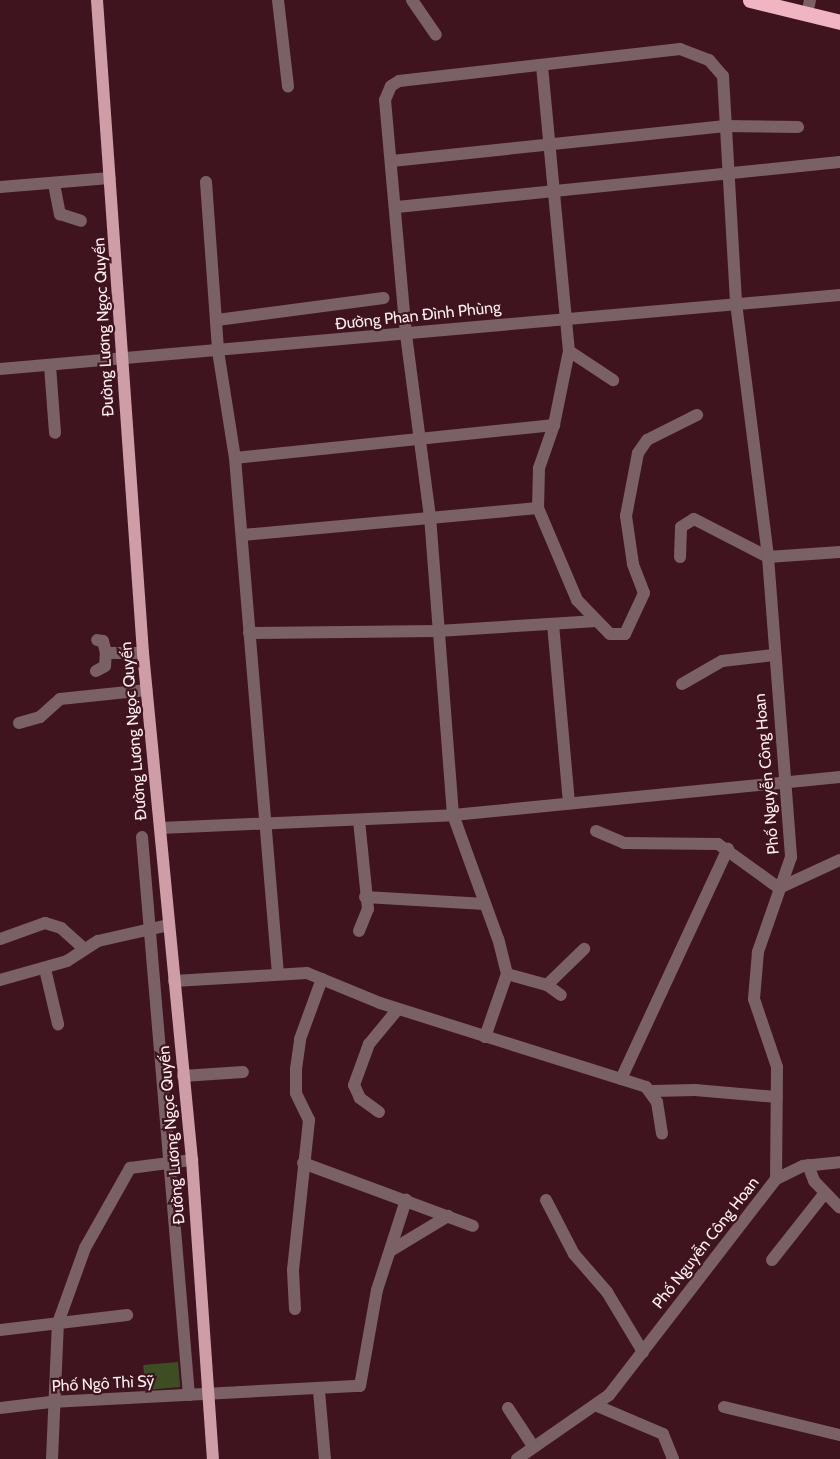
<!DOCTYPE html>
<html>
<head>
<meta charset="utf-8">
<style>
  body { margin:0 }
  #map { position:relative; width:840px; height:1459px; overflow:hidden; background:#3f141f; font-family:Cabin,sans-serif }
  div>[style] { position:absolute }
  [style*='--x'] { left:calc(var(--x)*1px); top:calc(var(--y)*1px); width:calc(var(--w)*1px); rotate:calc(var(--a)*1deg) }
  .building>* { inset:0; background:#3d4e23; transform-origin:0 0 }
  .minor>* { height:12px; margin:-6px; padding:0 6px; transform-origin:6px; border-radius:6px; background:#796165 }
  .major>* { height:12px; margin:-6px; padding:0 6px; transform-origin:6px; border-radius:6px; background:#ce9da6 }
  .highway>* { height:15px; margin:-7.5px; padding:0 7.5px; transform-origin:7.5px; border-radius:7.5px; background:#f0b5c0 }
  span { translate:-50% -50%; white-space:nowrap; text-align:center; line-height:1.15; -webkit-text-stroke:4.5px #3f141f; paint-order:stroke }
  .street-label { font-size:16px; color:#fceff1 }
</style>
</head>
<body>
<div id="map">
  <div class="building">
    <i style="left:178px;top:1362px;width:25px;height:35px;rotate:85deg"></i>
  </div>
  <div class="minor">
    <i style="--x:278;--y:0;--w:87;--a:83.4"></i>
    <i style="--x:412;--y:0;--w:42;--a:55.6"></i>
    <i style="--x:809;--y:5;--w:5;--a:-79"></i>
    <i style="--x:542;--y:66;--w:286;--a:84.6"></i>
    <i style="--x:569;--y:351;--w:76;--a:101.5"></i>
    <i style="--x:554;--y:425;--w:46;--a:109.2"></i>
    <i style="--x:539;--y:468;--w:40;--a:91.4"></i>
    <i style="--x:538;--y:508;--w:100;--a:67"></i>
    <i style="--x:577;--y:600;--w:47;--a:45.9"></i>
    <i style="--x:610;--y:634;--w:15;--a:0"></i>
    <i style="--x:625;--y:634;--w:45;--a:-65.1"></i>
    <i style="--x:644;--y:593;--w:31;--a:-111"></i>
    <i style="--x:633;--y:564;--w:49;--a:-98.3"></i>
    <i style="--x:626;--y:516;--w:64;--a:-79.2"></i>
    <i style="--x:638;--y:453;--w:16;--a:-55"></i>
    <i style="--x:647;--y:440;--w:56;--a:-26.6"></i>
    <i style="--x:392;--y:161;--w:333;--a:-6"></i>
    <i style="--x:723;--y:126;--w:75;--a:0.8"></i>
    <i style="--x:206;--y:182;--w:169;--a:85.9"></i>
    <i style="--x:218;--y:351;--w:108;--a:81"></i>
    <i style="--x:235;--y:458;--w:518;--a:85.24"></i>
    <i style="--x:54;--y:184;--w:31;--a:79"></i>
    <i style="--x:60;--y:214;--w:22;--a:18"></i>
    <i style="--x:0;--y:187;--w:110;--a:-4.7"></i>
    <i style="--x:397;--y:207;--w:445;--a:-5.8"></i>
    <i style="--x:217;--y:320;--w:168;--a:-7.5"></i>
    <i style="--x:569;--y:351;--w:53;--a:33.4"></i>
    <i style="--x:50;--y:366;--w:67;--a:85.7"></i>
    <i style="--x:0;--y:369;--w:843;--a:-5.03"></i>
    <i style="--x:235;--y:458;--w:321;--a:-5.9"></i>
    <i style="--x:242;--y:535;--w:297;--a:-5.2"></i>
    <i style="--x:680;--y:557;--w:30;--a:-88"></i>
    <i style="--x:681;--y:527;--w:15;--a:-32"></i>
    <i style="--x:694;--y:519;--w:83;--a:27.2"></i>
    <i style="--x:768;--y:557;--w:72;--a:-4"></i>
    <i style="--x:553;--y:624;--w:180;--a:84.9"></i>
    <i style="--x:249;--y:633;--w:189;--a:-0.6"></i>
    <i style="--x:438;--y:631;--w:159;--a:-3.6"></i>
    <i style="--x:106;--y:653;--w:37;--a:0"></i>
    <i style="--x:96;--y:671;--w:10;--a:-29"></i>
    <i style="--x:105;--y:666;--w:13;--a:-86"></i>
    <i style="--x:106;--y:653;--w:12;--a:-104"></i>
    <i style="--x:103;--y:641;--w:6;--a:-171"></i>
    <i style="--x:682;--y:684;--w:46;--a:-29.9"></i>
    <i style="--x:722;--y:661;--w:52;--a:-6.6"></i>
    <i style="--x:19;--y:723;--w:22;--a:-16"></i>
    <i style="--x:40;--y:717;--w:27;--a:-42"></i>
    <i style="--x:60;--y:699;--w:87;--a:-5.9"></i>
    <i style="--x:160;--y:828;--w:293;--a:-2.5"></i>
    <i style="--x:453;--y:815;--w:389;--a:-5.6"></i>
    <i style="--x:596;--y:831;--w:30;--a:23"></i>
    <i style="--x:624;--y:843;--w:94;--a:0.6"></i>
    <i style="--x:718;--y:844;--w:75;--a:35.8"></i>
    <i style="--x:779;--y:888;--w:67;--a:-24.7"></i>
    <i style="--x:142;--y:837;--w:560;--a:85.19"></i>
    <i style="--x:365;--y:897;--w:120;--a:3.3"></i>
    <i style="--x:359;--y:931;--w:24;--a:-68"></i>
    <i style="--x:368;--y:909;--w:88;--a:-95.8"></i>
    <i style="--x:0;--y:939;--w:48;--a:-19.6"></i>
    <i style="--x:45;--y:923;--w:17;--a:17"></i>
    <i style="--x:61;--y:928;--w:30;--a:42"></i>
    <i style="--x:45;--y:969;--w:57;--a:76.7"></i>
    <i style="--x:507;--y:974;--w:41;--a:15.4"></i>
    <i style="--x:547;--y:985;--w:17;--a:36"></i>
    <i style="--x:0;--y:980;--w:70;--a:-15.8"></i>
    <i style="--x:67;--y:961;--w:37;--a:-33"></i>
    <i style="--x:98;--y:941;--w:73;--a:-12.7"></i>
    <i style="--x:174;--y:981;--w:133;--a:-3.4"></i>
    <i style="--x:307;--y:973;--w:79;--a:22.3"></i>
    <i style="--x:380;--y:1003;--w:279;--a:17.5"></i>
    <i style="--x:646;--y:1087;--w:19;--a:54"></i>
    <i style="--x:657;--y:1102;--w:32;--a:81"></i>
    <i style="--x:547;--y:985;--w:52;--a:-44.2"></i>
    <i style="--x:485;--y:1037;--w:67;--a:-70.8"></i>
    <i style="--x:507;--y:974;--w:36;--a:-104"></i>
    <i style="--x:498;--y:939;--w:132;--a:-109.9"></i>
    <i style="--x:453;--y:815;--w:299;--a:-94.4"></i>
    <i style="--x:430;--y:517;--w:184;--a:-97.5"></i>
    <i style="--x:406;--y:335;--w:236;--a:-95.1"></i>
    <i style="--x:385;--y:100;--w:15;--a:-67"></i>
    <i style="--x:391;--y:86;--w:9;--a:-32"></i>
    <i style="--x:399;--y:81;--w:283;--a:-6.5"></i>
    <i style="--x:680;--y:49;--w:31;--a:21"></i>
    <i style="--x:709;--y:60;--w:21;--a:49"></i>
    <i style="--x:723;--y:76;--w:227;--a:86.7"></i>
    <i style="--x:736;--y:303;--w:256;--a:82.8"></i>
    <i style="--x:768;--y:557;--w:301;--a:85.6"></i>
    <i style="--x:791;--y:857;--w:101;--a:109.2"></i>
    <i style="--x:758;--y:952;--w:47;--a:94.9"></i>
    <i style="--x:754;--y:999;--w:72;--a:71.3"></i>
    <i style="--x:777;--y:1067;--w:112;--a:90.5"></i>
    <i style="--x:776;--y:1179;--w:273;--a:127.7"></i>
    <i style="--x:609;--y:1395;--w:112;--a:145.2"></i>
    <i style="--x:183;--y:1076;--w:60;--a:-3.8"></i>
    <i style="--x:621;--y:1079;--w:254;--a:-65.1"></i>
    <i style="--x:652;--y:1091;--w:43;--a:-1.3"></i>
    <i style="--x:695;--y:1090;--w:82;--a:4.9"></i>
    <i style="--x:379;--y:1112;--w:24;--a:-144"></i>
    <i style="--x:360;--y:1098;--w:14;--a:-115"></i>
    <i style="--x:354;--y:1085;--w:44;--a:-69.9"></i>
    <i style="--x:369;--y:1044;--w:45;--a:-50.4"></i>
    <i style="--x:303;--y:1163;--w:181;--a:20.3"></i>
    <i style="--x:808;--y:1165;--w:17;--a:69"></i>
    <i style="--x:814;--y:1181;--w:37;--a:46"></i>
    <i style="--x:776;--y:1179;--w:30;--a:-26"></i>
    <i style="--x:803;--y:1166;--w:37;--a:-6"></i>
    <i style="--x:546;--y:1200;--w:61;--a:62.6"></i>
    <i style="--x:574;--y:1254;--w:50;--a:49"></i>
    <i style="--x:607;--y:1292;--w:70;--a:59"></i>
    <i style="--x:390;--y:1251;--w:68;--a:-31.1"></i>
    <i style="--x:772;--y:1260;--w:85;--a:-51.7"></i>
    <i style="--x:295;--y:1309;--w:39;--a:-93"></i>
    <i style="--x:293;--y:1270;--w:151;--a:-83.9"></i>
    <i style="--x:309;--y:1120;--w:30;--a:-116"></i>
    <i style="--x:296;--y:1093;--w:24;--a:-90"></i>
    <i style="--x:296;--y:1069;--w:30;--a:-82"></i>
    <i style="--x:300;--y:1039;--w:64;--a:-69.9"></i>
    <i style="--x:0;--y:1330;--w:128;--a:-6.7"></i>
    <i style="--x:319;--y:1391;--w:68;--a:85"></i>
    <i style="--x:595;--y:1405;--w:74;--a:23.1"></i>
    <i style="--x:663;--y:1434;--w:27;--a:68"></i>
    <i style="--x:724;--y:1407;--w:119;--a:13.6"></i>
    <i style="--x:0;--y:1408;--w:51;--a:-6.7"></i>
    <i style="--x:51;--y:1402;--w:309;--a:-3"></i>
    <i style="--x:360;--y:1386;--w:97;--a:-80"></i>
    <i style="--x:377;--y:1290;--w:95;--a:-72.1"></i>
    <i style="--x:508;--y:1408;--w:45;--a:56.7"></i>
    <i style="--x:52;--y:1459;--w:136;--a:-87.5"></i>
    <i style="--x:58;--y:1323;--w:80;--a:-70.2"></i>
    <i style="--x:85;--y:1248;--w:92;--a:-60.6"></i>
    <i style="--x:130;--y:1168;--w:63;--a:-7.4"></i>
  </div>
  <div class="major">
    <i style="--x:97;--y:0;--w:655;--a:85.97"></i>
    <i style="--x:143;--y:653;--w:509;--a:84.48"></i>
    <i style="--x:192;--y:1160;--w:300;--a:86"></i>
  </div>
  <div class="highway">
    <i style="--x:750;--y:0;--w:93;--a:13.7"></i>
  </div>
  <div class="street-label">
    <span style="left:418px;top:316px;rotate:-6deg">Đường Phan Đình Phùng</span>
    <span style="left:104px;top:327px;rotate:-93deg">Đường Lương Ngọc Quyến</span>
    <span style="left:134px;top:731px;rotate:-95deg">Đường Lương Ngọc Quyến</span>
    <span style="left:767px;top:774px;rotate:-95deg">Phố Nguyễn Công Hoan</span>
    <span style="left:172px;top:1135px;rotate:-95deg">Đường Lương Ngọc Quyến</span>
    <span style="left:706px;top:1243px;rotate:-52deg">Phố Nguyễn Công Hoan</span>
    <span style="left:103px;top:1384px;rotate:-3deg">Phố Ngô Thì Sỹ</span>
  </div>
</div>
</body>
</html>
